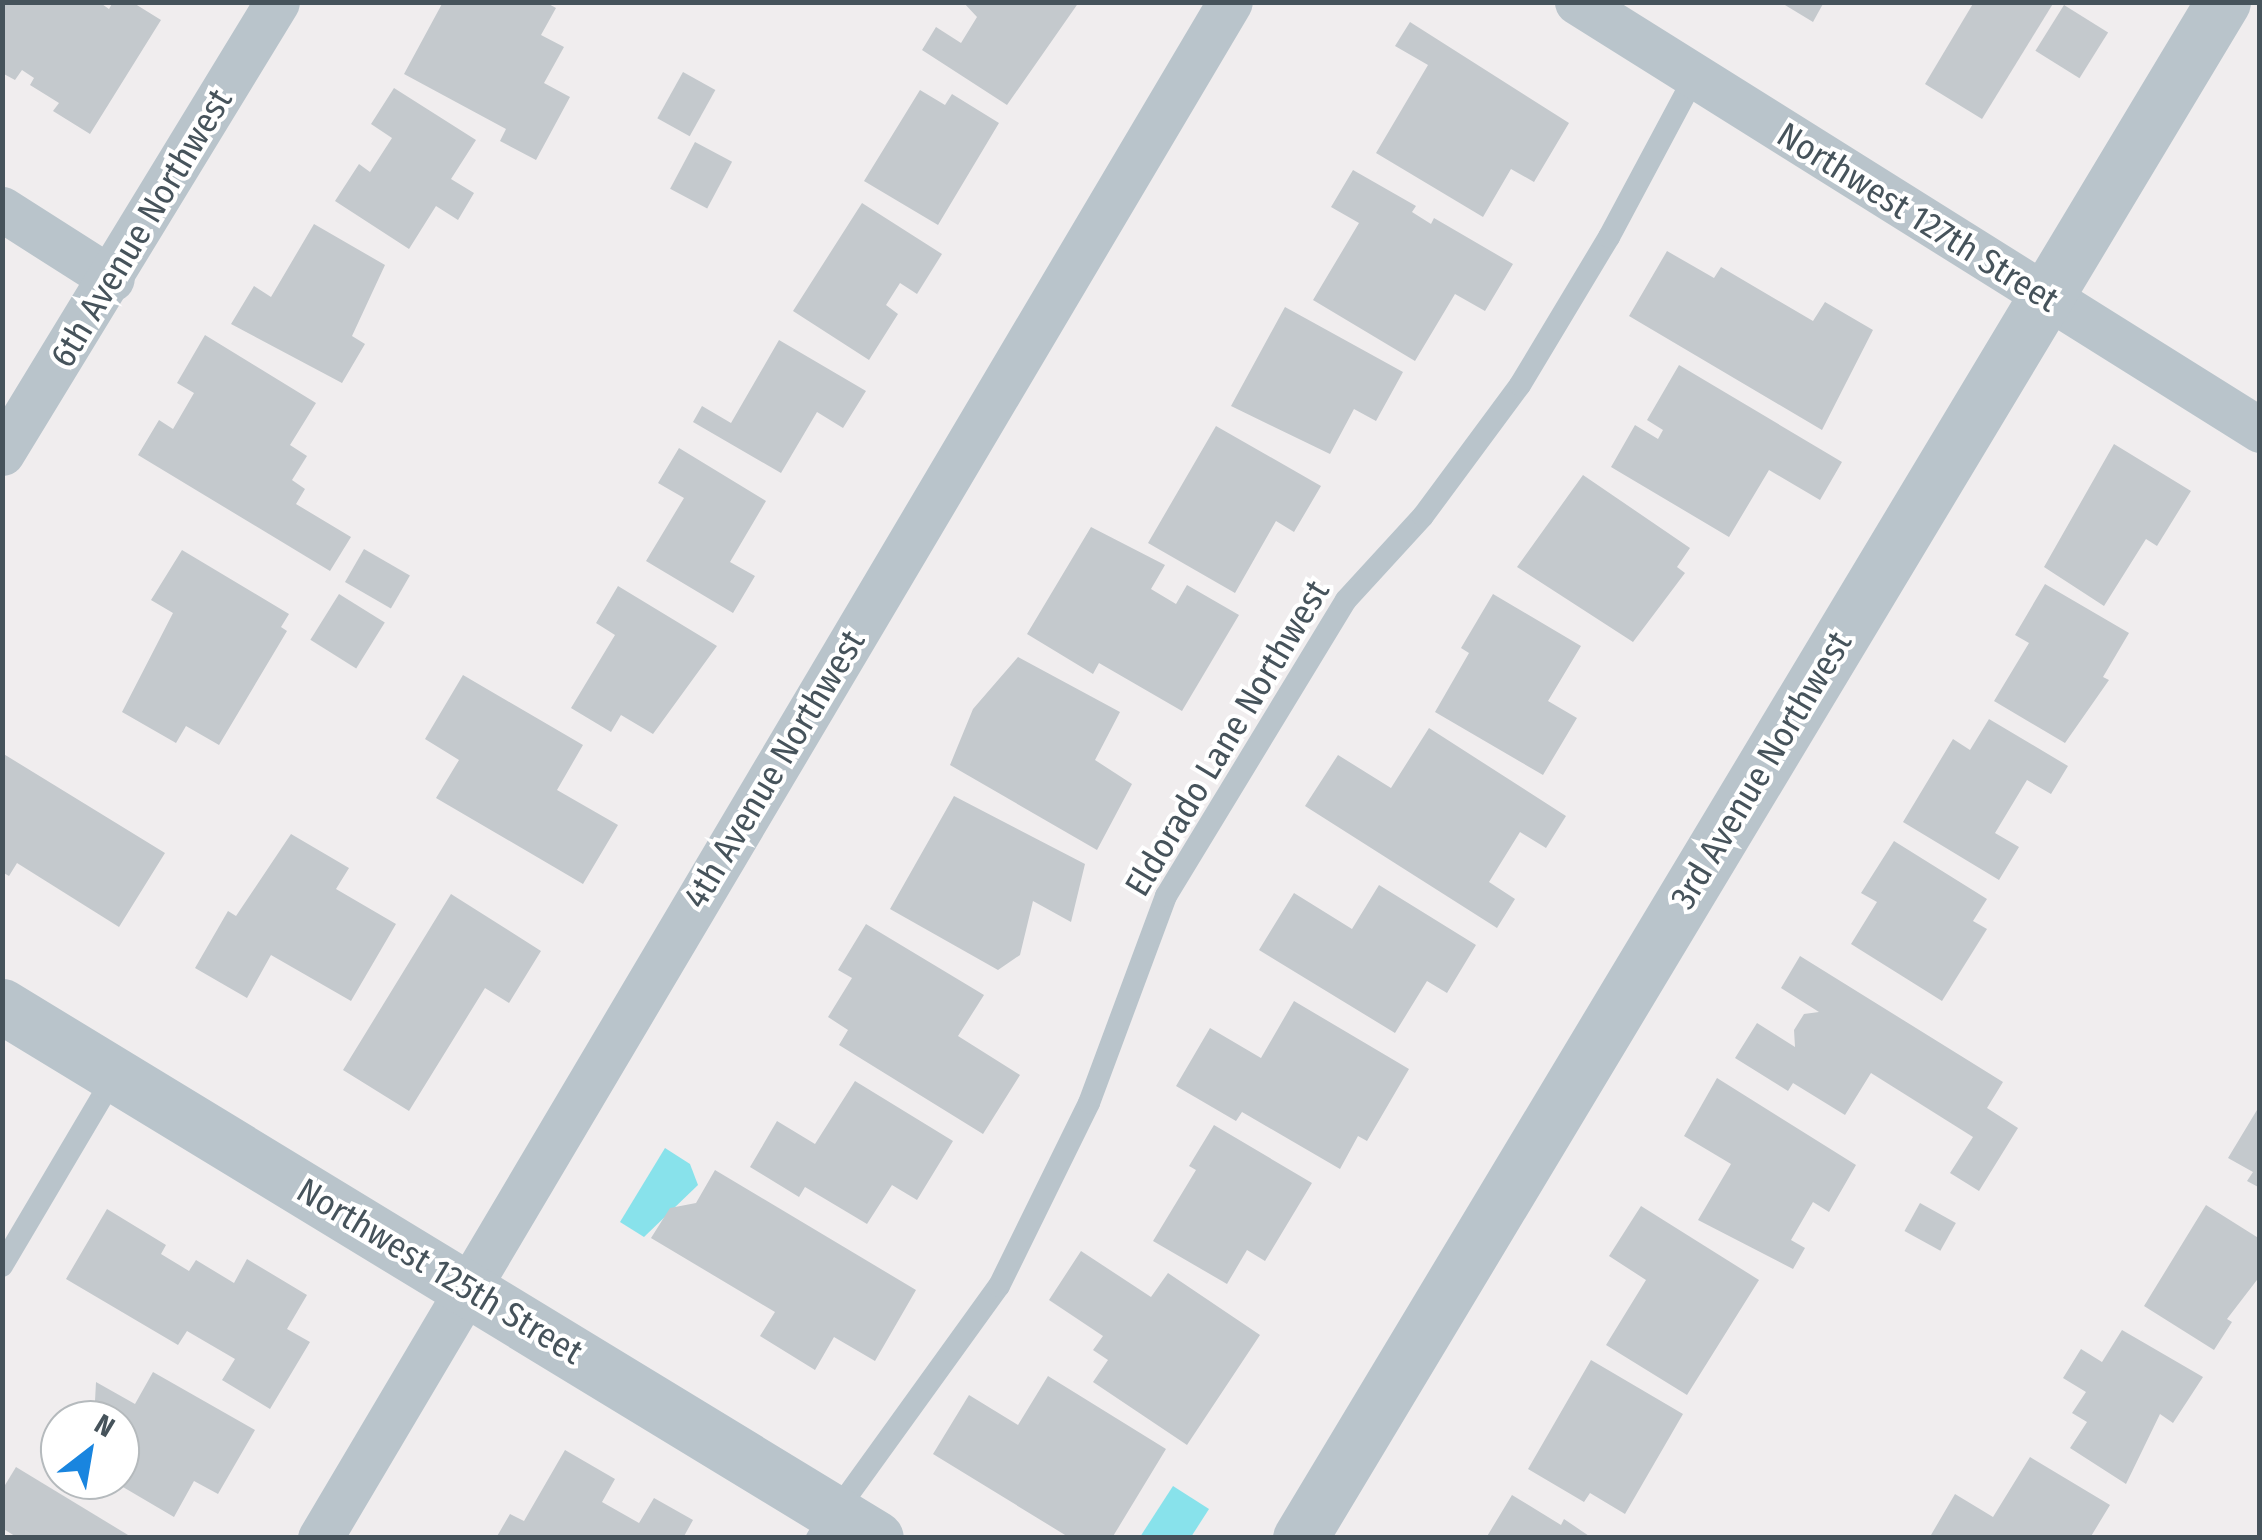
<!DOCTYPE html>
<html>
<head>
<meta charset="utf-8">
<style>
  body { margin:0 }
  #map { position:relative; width:2262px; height:1540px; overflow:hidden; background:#f0edee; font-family:"Fira Sans Condensed",sans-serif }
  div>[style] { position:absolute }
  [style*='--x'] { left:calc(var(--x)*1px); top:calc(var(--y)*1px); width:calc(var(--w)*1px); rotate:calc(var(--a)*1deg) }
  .water>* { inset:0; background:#88e2eb }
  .building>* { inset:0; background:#c4c9cd; transform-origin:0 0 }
  .service>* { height:22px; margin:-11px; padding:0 11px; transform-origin:11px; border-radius:11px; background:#b9c4cb }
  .minor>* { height:45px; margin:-22.5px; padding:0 22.5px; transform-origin:22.5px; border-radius:22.5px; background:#b9c4cb }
  .tertiary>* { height:55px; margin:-27.5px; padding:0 27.5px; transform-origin:27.5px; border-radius:27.5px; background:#b9c4cb }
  span { translate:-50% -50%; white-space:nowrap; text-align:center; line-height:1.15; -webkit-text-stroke:8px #fff; paint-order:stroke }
  .street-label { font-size:35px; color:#46535b }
  .frame { position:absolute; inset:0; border:5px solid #46535b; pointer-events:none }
  .north { position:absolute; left:40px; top:1400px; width:100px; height:100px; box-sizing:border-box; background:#fff; border:2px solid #b5babd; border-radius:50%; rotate:31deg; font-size:28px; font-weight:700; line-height:40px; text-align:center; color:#46535b }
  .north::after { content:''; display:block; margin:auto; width:35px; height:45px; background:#1985df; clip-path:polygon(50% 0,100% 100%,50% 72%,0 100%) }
</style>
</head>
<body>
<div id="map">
  <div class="water">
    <i style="clip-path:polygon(665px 1148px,690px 1164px,698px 1185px,644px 1237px,620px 1222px)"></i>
    <i style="clip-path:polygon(1173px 1486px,1209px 1509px,1191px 1537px,1140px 1537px)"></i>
  </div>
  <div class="building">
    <i style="clip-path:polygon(2px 2px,99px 2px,109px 9px,113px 2px,132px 2px,161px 20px,90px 134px,53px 111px,59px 103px,30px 85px,34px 78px,22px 70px,15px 80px,2px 73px)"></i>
    <i style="clip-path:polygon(443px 2px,545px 2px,556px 8px,541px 35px,564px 47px,544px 83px,570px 97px,536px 160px,500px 141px,506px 129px,404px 74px)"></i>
    <i style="clip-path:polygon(963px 2px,1079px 2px,1007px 105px,922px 50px,936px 27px,961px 43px,977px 17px)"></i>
    <i style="clip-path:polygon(1780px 2px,1824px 2px,1813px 22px)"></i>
    <i style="clip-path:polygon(1974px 2px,2054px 2px,1982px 119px,1925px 84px)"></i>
    <i style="left:2064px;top:5px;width:52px;height:54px;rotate:32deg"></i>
    <i style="clip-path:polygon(1410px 22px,1569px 123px,1534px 182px,1511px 169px,1483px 217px,1376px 153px,1428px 65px,1395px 46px)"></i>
    <i style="left:683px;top:72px;width:37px;height:53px;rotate:29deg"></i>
    <i style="clip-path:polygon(394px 88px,476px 140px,451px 179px,474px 193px,458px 220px,436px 206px,409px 249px,335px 201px,359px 164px,370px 172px,392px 138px,371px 124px)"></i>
    <i style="clip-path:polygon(920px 90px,945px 105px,952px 94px,999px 123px,938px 225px,864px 181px)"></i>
    <i style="left:695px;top:142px;width:42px;height:53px;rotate:28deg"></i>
    <i style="clip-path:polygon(1353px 170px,1416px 206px,1412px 212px,1431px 224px,1434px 218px,1513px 264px,1485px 311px,1455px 294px,1415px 361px,1313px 300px,1359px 223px,1331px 207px)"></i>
    <i style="clip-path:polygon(862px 203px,942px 254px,917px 294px,900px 283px,886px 305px,898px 314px,869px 360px,793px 311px)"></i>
    <i style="clip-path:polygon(314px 224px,385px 265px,352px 336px,365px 344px,342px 383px,231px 324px,254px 286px,271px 297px)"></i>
    <i style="clip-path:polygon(1667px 251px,1714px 278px,1721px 267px,1813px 321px,1825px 302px,1873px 330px,1822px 430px,1629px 316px)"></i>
    <i style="clip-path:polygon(1285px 307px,1403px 372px,1376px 421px,1354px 409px,1330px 454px,1231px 406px)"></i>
    <i style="clip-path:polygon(205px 335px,316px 403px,290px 445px,307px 456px,292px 480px,305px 489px,296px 504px,351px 537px,330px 571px,138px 455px,159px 420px,173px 429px,194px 393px,177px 383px)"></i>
    <i style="clip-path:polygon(779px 340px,866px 391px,843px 428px,817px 412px,781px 473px,693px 422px,702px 406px,731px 423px)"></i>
    <i style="clip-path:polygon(1679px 365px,1842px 462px,1820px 500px,1769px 470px,1729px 537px,1611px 467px,1635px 425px,1658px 439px,1663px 430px,1647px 420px)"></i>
    <i style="clip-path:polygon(1216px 426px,1321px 486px,1294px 532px,1276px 521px,1235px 593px,1148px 543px)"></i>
    <i style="clip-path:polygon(2114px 444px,2191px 491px,2157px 546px,2146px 539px,2104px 606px,2044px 567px)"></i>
    <i style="clip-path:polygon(679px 448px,766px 501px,730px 562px,755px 576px,733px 613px,646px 561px,684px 498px,658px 483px)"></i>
    <i style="clip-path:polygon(1583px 475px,1690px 548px,1677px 567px,1685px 573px,1633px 642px,1517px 567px)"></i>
    <i style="clip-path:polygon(1091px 527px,1165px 565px,1151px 589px,1176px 604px,1187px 585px,1239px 615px,1182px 711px,1099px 663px,1093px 674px,1027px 634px)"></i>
    <i style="left:364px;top:549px;width:53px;height:38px;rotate:30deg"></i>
    <i style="clip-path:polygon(182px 550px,289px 614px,281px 627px,287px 631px,219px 745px,186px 726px,176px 743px,122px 712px,173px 613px,151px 600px)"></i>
    <i style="clip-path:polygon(2045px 584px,2129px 633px,2103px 677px,2109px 680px,2065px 743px,1994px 701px,2029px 643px,2015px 635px)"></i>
    <i style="clip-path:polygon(618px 586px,717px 646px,653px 734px,621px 715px,611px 732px,571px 708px,615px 635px,596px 623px)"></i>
    <i style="left:339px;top:594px;width:54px;height:54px;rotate:32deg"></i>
    <i style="clip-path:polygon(1493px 594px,1581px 646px,1548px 701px,1577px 718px,1543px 775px,1435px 712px,1469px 653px,1461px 648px)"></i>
    <i style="clip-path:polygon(1018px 657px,1120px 712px,1095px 760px,1132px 784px,1097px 850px,950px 765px,973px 709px)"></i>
    <i style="clip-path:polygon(463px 675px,583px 745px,557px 790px,618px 825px,583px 884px,436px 798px,459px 760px,425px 739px)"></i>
    <i style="clip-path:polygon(1989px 719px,2068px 766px,2051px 794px,2027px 780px,1995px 833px,2019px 847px,1999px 880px,1903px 822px,1953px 739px,1970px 750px)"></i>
    <i style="clip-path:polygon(1429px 728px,1566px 816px,1546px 848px,1520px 832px,1489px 882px,1515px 899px,1497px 928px,1305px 806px,1338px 755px,1391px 788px)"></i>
    <i style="clip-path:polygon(2px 753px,165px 853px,119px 927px,17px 863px,9px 876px,2px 872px)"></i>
    <i style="clip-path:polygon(954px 796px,1085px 864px,1071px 922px,1033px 901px,1020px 955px,998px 970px,890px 909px)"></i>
    <i style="clip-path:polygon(291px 834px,349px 868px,336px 889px,396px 924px,351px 1001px,271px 955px,247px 998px,195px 968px,228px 911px,236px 916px)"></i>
    <i style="clip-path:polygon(1894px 841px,1987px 899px,1973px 921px,1987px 929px,1942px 1001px,1851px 944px,1877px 902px,1861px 893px)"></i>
    <i style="clip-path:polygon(1379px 885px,1476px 945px,1447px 993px,1427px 981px,1395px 1033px,1259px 950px,1294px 893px,1352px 929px)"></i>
    <i style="clip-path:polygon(451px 894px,541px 951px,509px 1003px,485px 988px,409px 1111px,343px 1070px)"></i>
    <i style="clip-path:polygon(866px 924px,984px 995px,958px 1036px,1020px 1075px,983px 1134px,839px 1045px,848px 1030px,828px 1017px,852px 978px,838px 970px)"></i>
    <i style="clip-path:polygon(1800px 956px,2003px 1082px,1987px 1108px,2018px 1128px,1979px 1191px,1950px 1173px,1973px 1137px,1871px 1073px,1845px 1115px,1793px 1083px,1788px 1091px,1735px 1058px,1757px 1023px,1795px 1047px,1794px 1030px,1804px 1014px,1819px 1012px,1781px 988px)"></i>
    <i style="clip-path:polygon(1294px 1001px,1409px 1069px,1367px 1141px,1358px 1136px,1340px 1169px,1242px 1112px,1236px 1121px,1176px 1086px,1210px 1028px,1261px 1058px)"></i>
    <i style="clip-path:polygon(1717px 1078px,1856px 1165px,1829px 1212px,1813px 1202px,1791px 1240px,1805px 1248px,1793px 1269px,1698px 1220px,1731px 1164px,1684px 1136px)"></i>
    <i style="clip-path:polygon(855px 1081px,953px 1141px,917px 1200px,892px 1185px,867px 1224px,805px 1187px,799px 1197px,750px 1167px,777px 1121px,815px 1144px)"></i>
    <i style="clip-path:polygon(2260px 1105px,2260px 1188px,2247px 1181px,2253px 1172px,2228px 1158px)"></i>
    <i style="clip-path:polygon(1214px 1125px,1312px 1183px,1265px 1261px,1247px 1250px,1227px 1284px,1153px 1241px,1196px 1170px,1189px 1166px)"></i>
    <i style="clip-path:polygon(715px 1170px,916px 1290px,875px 1361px,834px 1337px,815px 1370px,760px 1336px,775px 1312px,651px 1238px,670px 1208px,696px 1203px)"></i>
    <i style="left:1920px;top:1203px;width:41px;height:32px;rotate:29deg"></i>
    <i style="clip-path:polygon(2206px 1205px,2260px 1239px,2260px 1276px,2227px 1319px,2232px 1322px,2214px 1350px,2144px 1306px)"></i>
    <i style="clip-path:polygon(1641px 1206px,1759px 1280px,1687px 1395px,1606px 1345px,1646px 1280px,1609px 1256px)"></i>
    <i style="clip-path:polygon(107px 1209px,166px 1245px,161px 1254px,189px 1271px,196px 1260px,234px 1283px,247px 1259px,307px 1295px,287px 1329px,310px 1342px,270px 1409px,222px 1380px,235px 1359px,187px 1331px,178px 1345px,66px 1279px)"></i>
    <i style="clip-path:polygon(1081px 1251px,1151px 1297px,1168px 1273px,1260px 1335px,1187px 1445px,1093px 1382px,1108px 1360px,1093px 1350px,1103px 1336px,1049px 1300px)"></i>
    <i style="clip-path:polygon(2122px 1330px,2203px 1377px,2173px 1423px,2160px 1414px,2126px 1484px,2070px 1448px,2087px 1422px,2072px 1413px,2086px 1392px,2063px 1378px,2081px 1349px,2102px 1362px)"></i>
    <i style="clip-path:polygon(1591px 1360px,1683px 1414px,1625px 1514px,1590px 1493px,1584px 1502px,1528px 1469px)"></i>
    <i style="clip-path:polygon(153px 1372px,255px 1430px,218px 1494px,194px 1481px,174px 1517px,111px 1480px,120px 1480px,120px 1420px,94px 1420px,96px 1382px,135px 1404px)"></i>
    <i style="clip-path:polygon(1048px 1376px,1166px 1449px,1112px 1538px,1070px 1538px,933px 1454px,969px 1395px,1018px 1425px)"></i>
    <i style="clip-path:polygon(565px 1450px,615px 1479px,602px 1502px,639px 1523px,654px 1498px,693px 1520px,683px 1538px,496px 1538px,510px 1514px,524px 1521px)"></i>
    <i style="clip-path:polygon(2030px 1457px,2110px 1505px,2090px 1538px,1931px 1535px,1955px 1494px,1993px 1517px)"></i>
    <i style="clip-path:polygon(16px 1467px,133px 1538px,18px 1538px,2px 1528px,2px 1490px)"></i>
    <i style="clip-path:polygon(1512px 1495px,1561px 1525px,1564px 1519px,1592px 1538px,1486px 1538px)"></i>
  </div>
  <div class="service">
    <i style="--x:2;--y:1266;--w:222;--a:-59.4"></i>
    <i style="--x:817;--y:1538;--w:311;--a:-54.2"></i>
    <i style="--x:999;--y:1286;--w:204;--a:-63.8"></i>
    <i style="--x:1089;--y:1103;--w:221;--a:-69.6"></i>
    <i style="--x:1166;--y:896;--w:346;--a:-58.7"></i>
    <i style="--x:1346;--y:600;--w:114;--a:-47.5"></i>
    <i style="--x:1423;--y:516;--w:163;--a:-53.5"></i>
    <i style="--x:1520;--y:385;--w:173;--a:-59"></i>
    <i style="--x:1609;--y:237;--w:183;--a:-61.9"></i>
  </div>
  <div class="minor">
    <i style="--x:1577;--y:2;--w:806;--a:32.07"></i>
    <i style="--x:2;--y:209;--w:130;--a:32.5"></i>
    <i style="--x:2;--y:453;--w:528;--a:-58.63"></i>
    <i style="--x:320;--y:1538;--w:1785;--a:-59.36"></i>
  </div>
  <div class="tertiary">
    <i style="--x:2;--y:1006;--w:1023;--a:31.33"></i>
    <i style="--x:1300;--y:1538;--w:1792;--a:-59"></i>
  </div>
  <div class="street-label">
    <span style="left:1918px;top:217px;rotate:32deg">Northwest 127th Street</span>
    <span style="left:141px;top:228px;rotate:-59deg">6th Avenue Northwest</span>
    <span style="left:1227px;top:738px;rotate:-59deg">Eldorado Lane Northwest</span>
    <span style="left:774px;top:769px;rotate:-59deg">4th Avenue Northwest</span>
    <span style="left:1761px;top:770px;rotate:-59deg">3rd Avenue Northwest</span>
    <span style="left:440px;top:1271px;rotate:31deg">Northwest 125th Street</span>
  </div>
  <div class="frame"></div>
  <div class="north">N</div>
</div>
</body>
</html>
